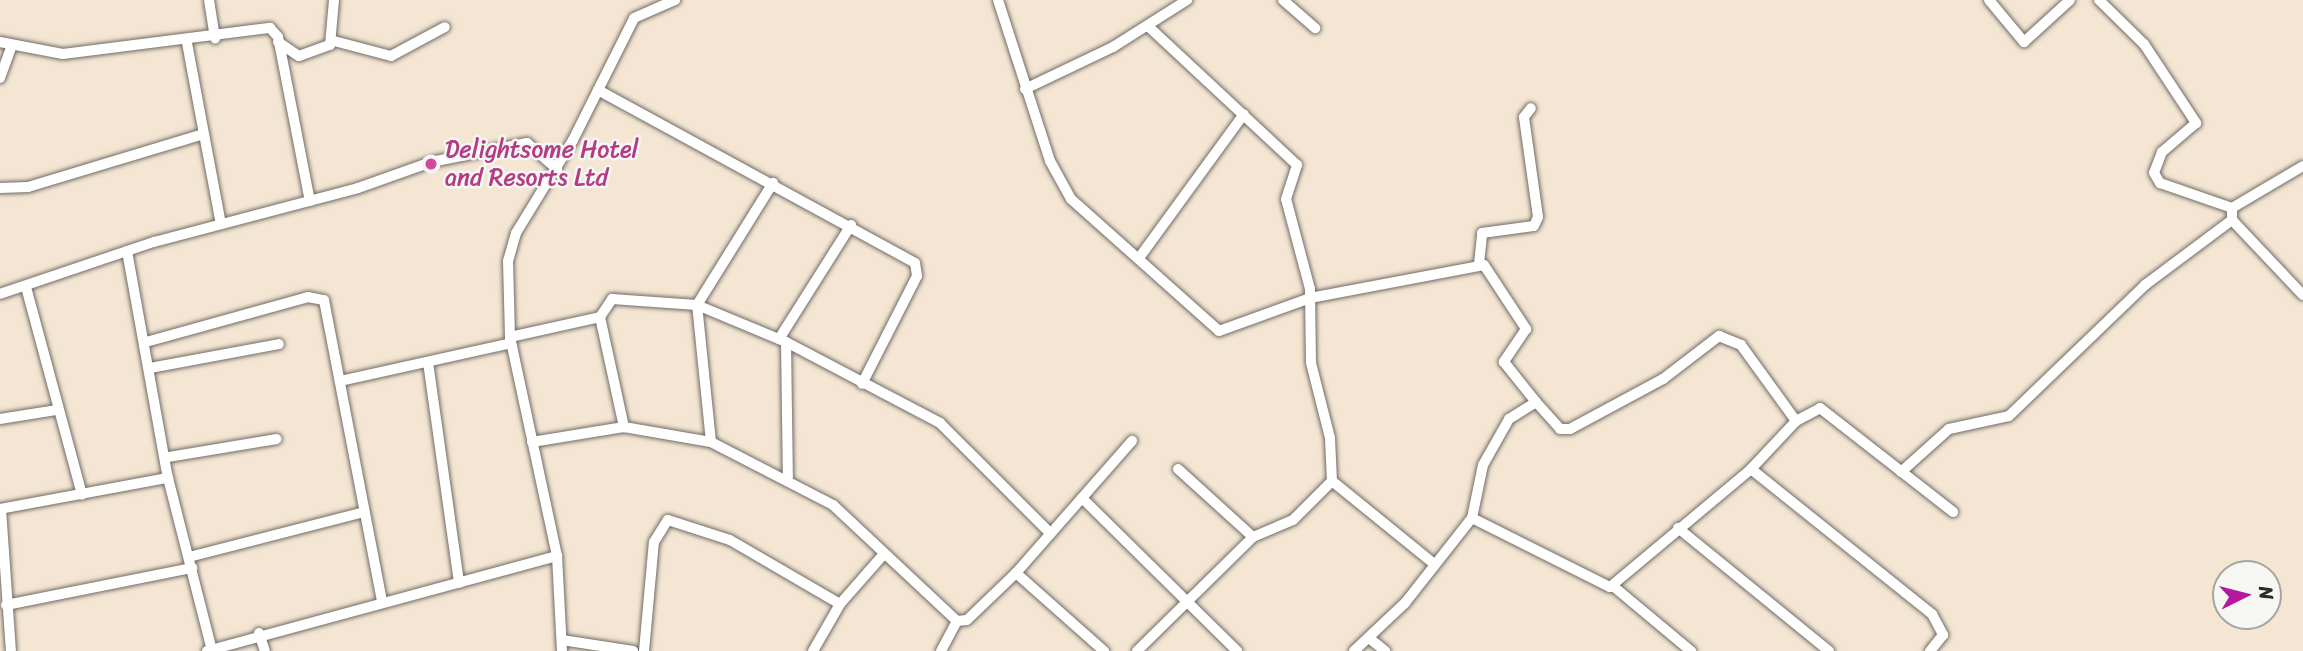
<!DOCTYPE html>
<html>
<head>
<meta charset="utf-8">
<style>
  body { margin:0 }
  #map { position:relative; width:2303px; height:651px; overflow:hidden; background:#f4e6d3; font-family:Sriracha,sans-serif }
  div>[style] { position:absolute }
  [style*='--x'] { left:calc(var(--x)*1px); top:calc(var(--y)*1px); width:calc(var(--w)*1px); rotate:calc(var(--a)*1deg) }
  .roads { filter:drop-shadow(0 0 2px #716c66) drop-shadow(0 0 2px #716c66) }
  .minor>* { height:10px; margin:-5px; padding:0 5px; transform-origin:5px; border-radius:5px; background:#fff }
  .dots>* { width:19px; height:19px; translate:-50% -50%; box-sizing:border-box; border:4px solid #f6f6f2; border-radius:50% }
  span { translate:-50% -50%; white-space:nowrap; text-align:center; line-height:1.15; -webkit-text-stroke:5px #f6f6f2; paint-order:stroke }
  .hotel-label { font-size:24px; color:#b23c85 }
  .left { translate:0 -50%; text-align:left }
  .north { position:absolute; left:2212px; top:560px; width:70px; height:70px; box-sizing:border-box; background:#f6f6f2; border:2px solid #a5a5a2; border-radius:50%; rotate:84deg; font-size:19px; font-weight:700; line-height:28px; text-align:center; color:#2b2b2b }
  .north::after { content:''; display:block; margin:auto; width:24px; height:32px; background:#b5179e; clip-path:polygon(50% 0,100% 100%,50% 72%,0 100%) }
</style>
</head>
<body>
<div id="map">
  <div class="roads">
    <div class="minor">
      <i style="--x:209;--y:0;--w:39;--a:81"></i>
      <i style="--x:998;--y:0;--w:169;--a:72.1"></i>
      <i style="--x:1050;--y:161;--w:43;--a:61.1"></i>
      <i style="--x:1071;--y:199;--w:198;--a:41.7"></i>
      <i style="--x:1219;--y:331;--w:97;--a:-19.9"></i>
      <i style="--x:1310;--y:298;--w:177;--a:-10.7"></i>
      <i style="--x:1484;--y:265;--w:77;--a:56.7"></i>
      <i style="--x:1526;--y:329;--w:40;--a:124"></i>
      <i style="--x:1504;--y:362;--w:51;--a:51.3"></i>
      <i style="--x:1283;--y:0;--w:43;--a:41.2"></i>
      <i style="--x:1989;--y:0;--w:55;--a:50.2"></i>
      <i style="--x:2024;--y:42;--w:62;--a:-42.4"></i>
      <i style="--x:2099;--y:0;--w:63;--a:44.4"></i>
      <i style="--x:2144;--y:44;--w:95;--a:56.6"></i>
      <i style="--x:2196;--y:123;--w:45;--a:139.5"></i>
      <i style="--x:2162;--y:152;--w:22;--a:111"></i>
      <i style="--x:2154;--y:173;--w:12;--a:59"></i>
      <i style="--x:2160;--y:183;--w:76;--a:19.1"></i>
      <i style="--x:2232;--y:208;--w:12;--a:90"></i>
      <i style="--x:2232;--y:220;--w:103;--a:46.6"></i>
      <i style="--x:334;--y:41;--w:59;--a:14.7"></i>
      <i style="--x:391;--y:56;--w:61;--a:-28.2"></i>
      <i style="--x:0;--y:42;--w:64;--a:10.8"></i>
      <i style="--x:63;--y:54;--w:209;--a:-7.2"></i>
      <i style="--x:270;--y:28;--w:12;--a:48"></i>
      <i style="--x:278;--y:37;--w:167;--a:79"></i>
      <i style="--x:278;--y:42;--w:25;--a:34"></i>
      <i style="--x:299;--y:56;--w:33;--a:-20"></i>
      <i style="--x:330;--y:45;--w:45;--a:-84.9"></i>
      <i style="--x:187;--y:43;--w:184;--a:79.4"></i>
      <i style="--x:0;--y:78;--w:33;--a:-70"></i>
      <i style="--x:1025;--y:89;--w:98;--a:-25.5"></i>
      <i style="--x:1113;--y:47;--w:88;--a:-32.4"></i>
      <i style="--x:598;--y:90;--w:361;--a:28.6"></i>
      <i style="--x:915;--y:263;--w:13;--a:81"></i>
      <i style="--x:917;--y:276;--w:121;--a:117"></i>
      <i style="--x:0;--y:188;--w:28;--a:-2"></i>
      <i style="--x:28;--y:187;--w:183;--a:-16.8"></i>
      <i style="--x:2232;--y:208;--w:82;--a:-30.6"></i>
      <i style="--x:127;--y:251;--w:231;--a:79.8"></i>
      <i style="--x:168;--y:478;--w:174;--a:75.7"></i>
      <i style="--x:1139;--y:258;--w:178;--a:-53.9"></i>
      <i style="--x:1479;--y:264;--w:31;--a:-84"></i>
      <i style="--x:1482;--y:233;--w:52;--a:-7.7"></i>
      <i style="--x:1534;--y:226;--w:10;--a:-66"></i>
      <i style="--x:1538;--y:217;--w:101;--a:-98"></i>
      <i style="--x:1524;--y:117;--w:11;--a:-52"></i>
      <i style="--x:26;--y:287;--w:215;--a:74.9"></i>
      <i style="--x:0;--y:294;--w:163;--a:-18.7"></i>
      <i style="--x:154;--y:242;--w:211;--a:-14.8"></i>
      <i style="--x:358;--y:188;--w:77;--a:-19.6"></i>
      <i style="--x:431;--y:162;--w:98;--a:-11.2"></i>
      <i style="--x:527;--y:143;--w:40;--a:41"></i>
      <i style="--x:600;--y:317;--w:22;--a:-56"></i>
      <i style="--x:612;--y:299;--w:85;--a:4"></i>
      <i style="--x:697;--y:305;--w:96;--a:22.6"></i>
      <i style="--x:786;--y:342;--w:174;--a:27.7"></i>
      <i style="--x:940;--y:423;--w:156;--a:45"></i>
      <i style="--x:510;--y:337;--w:92;--a:-12.5"></i>
      <i style="--x:600;--y:317;--w:113;--a:77.7"></i>
      <i style="--x:779;--y:339;--w:135;--a:-57.7"></i>
      <i style="--x:146;--y:342;--w:168;--a:-15.5"></i>
      <i style="--x:308;--y:297;--w:16;--a:11"></i>
      <i style="--x:324;--y:300;--w:308;--a:79.1"></i>
      <i style="--x:786;--y:342;--w:135;--a:89.2"></i>
      <i style="--x:428;--y:362;--w:223;--a:82"></i>
      <i style="--x:150;--y:368;--w:131;--a:-10.5"></i>
      <i style="--x:340;--y:381;--w:175;--a:-12.5"></i>
      <i style="--x:0;--y:419;--w:58;--a:-9"></i>
      <i style="--x:532;--y:442;--w:93;--a:-9.3"></i>
      <i style="--x:624;--y:427;--w:88;--a:9.8"></i>
      <i style="--x:711;--y:442;--w:137;--a:27.3"></i>
      <i style="--x:833;--y:505;--w:170;--a:43.1"></i>
      <i style="--x:957;--y:621;--w:10;--a:-6"></i>
      <i style="--x:967;--y:620;--w:68;--a:-43.8"></i>
      <i style="--x:1016;--y:573;--w:176;--a:-48.7"></i>
      <i style="--x:711;--y:442;--w:138;--a:-95.8"></i>
      <i style="--x:697;--y:305;--w:144;--a:-58.1"></i>
      <i style="--x:168;--y:457;--w:110;--a:-9.4"></i>
      <i style="--x:1178;--y:469;--w:101;--a:42.2"></i>
      <i style="--x:1751;--y:469;--w:66;--a:-46.8"></i>
      <i style="--x:1796;--y:421;--w:27;--a:-28"></i>
      <i style="--x:1820;--y:408;--w:169;--a:38"></i>
      <i style="--x:1901;--y:472;--w:64;--a:-41.9"></i>
      <i style="--x:1949;--y:429;--w:61;--a:-12.2"></i>
      <i style="--x:2009;--y:416;--w:189;--a:-43.9"></i>
      <i style="--x:2145;--y:285;--w:109;--a:-36.8"></i>
      <i style="--x:1332;--y:481;--w:130;--a:39.1"></i>
      <i style="--x:1082;--y:498;--w:218;--a:44.6"></i>
      <i style="--x:0;--y:509;--w:171;--a:-10.5"></i>
      <i style="--x:1;--y:509;--w:142;--a:86"></i>
      <i style="--x:1472;--y:518;--w:54;--a:-78.3"></i>
      <i style="--x:1483;--y:465;--w:53;--a:-60.5"></i>
      <i style="--x:1509;--y:419;--w:32;--a:-32"></i>
      <i style="--x:1536;--y:402;--w:36;--a:48"></i>
      <i style="--x:1560;--y:429;--w:10;--a:0"></i>
      <i style="--x:1570;--y:429;--w:106;--a:-28.3"></i>
      <i style="--x:1663;--y:379;--w:71;--a:-37.5"></i>
      <i style="--x:1719;--y:336;--w:24;--a:22"></i>
      <i style="--x:1741;--y:345;--w:94;--a:54.1"></i>
      <i style="--x:1678;--y:528;--w:195;--a:39.2"></i>
      <i style="--x:189;--y:557;--w:181;--a:-14.4"></i>
      <i style="--x:1016;--y:573;--w:118;--a:41.6"></i>
      <i style="--x:1613;--y:586;--w:102;--a:39.8"></i>
      <i style="--x:6;--y:605;--w:190;--a:-11.3"></i>
      <i style="--x:259;--y:633;--w:19;--a:72"></i>
      <i style="--x:1369;--y:638;--w:21;--a:39"></i>
      <i style="--x:562;--y:640;--w:72;--a:8.8"></i>
      <i style="--x:207;--y:651;--w:363;--a:-15.2"></i>
      <i style="--x:562;--y:651;--w:95;--a:-93"></i>
      <i style="--x:557;--y:556;--w:224;--a:-102.1"></i>
      <i style="--x:510;--y:337;--w:76;--a:-91.5"></i>
      <i style="--x:508;--y:261;--w:29;--a:-74"></i>
      <i style="--x:516;--y:233;--w:109;--a:-58.5"></i>
      <i style="--x:573;--y:140;--w:136;--a:-63.4"></i>
      <i style="--x:634;--y:18;--w:45;--a:-23.7"></i>
      <i style="--x:644;--y:651;--w:109;--a:-84.8"></i>
      <i style="--x:654;--y:542;--w:26;--a:-58"></i>
      <i style="--x:668;--y:520;--w:65;--a:17.9"></i>
      <i style="--x:730;--y:540;--w:127;--a:30.2"></i>
      <i style="--x:813;--y:651;--w:54;--a:-60.1"></i>
      <i style="--x:840;--y:604;--w:67;--a:-48.7"></i>
      <i style="--x:941;--y:651;--w:34;--a:-62"></i>
      <i style="--x:1137;--y:651;--w:163;--a:-44.5"></i>
      <i style="--x:1253;--y:537;--w:43;--a:-23"></i>
      <i style="--x:1293;--y:520;--w:55;--a:-45"></i>
      <i style="--x:1332;--y:481;--w:43;--a:-92.7"></i>
      <i style="--x:1330;--y:438;--w:77;--a:-104.2"></i>
      <i style="--x:1311;--y:363;--w:74;--a:-90.8"></i>
      <i style="--x:1310;--y:289;--w:93;--a:-104.9"></i>
      <i style="--x:1286;--y:199;--w:36;--a:-72"></i>
      <i style="--x:1297;--y:165;--w:202;--a:-137"></i>
      <i style="--x:1354;--y:651;--w:70;--a:-43.3"></i>
      <i style="--x:1405;--y:603;--w:108;--a:-51.8"></i>
      <i style="--x:1472;--y:518;--w:154;--a:26.6"></i>
      <i style="--x:1610;--y:587;--w:184;--a:-39.9"></i>
      <i style="--x:1751;--y:469;--w:232;--a:38.7"></i>
      <i style="--x:1932;--y:614;--w:24;--a:62"></i>
      <i style="--x:1943;--y:635;--w:21;--a:129"></i>
    </div>
  </div>
  <div class="dots">
    <i style="left:431px;top:164px;background:#d1479c"></i>
  </div>
  <div class="hotel-label">
    <span class="left" style="left:445px;top:164px">Delightsome Hotel<br>and Resorts Ltd</span>
  </div>
  <div class="north">N</div>
</div>
</body>
</html>
